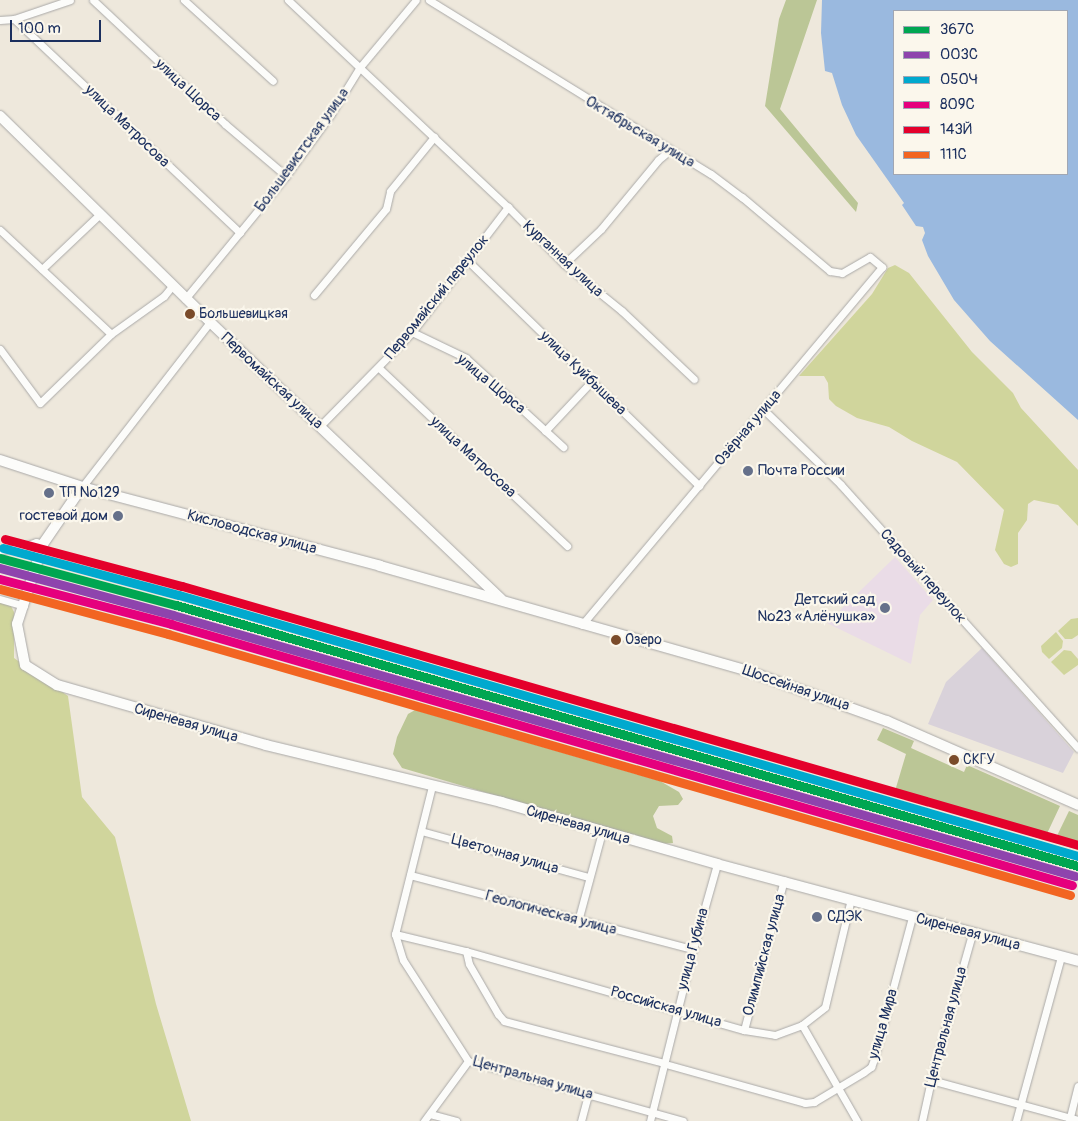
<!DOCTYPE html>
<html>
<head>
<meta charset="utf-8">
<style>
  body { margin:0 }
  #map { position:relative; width:1078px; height:1121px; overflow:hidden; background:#eee8dc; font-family:Pangolin,sans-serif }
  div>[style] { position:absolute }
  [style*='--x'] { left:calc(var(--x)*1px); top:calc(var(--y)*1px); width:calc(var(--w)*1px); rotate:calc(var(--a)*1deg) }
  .built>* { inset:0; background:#eadce7 }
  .industrial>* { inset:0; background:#d9d2da }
  .green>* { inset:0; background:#d0d59c }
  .forest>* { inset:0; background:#bbc696 }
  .water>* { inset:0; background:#9ab9df }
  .roads { filter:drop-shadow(0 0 1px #aaa9a8) drop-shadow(0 0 1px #aaa9a8) }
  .street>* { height:7px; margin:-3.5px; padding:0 3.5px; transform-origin:3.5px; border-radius:3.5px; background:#fcfcfa }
  .secondary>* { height:10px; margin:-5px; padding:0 5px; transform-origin:5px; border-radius:5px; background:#fcfcfa }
  .rail-1>* { height:9px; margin:-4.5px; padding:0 4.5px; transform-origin:4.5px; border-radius:4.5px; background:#00a651 }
  .rail-2>* { height:9px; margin:-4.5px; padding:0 4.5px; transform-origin:4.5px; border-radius:4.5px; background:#8e44ad }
  .rail-3>* { height:9px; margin:-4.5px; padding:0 4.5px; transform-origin:4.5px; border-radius:4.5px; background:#00a9ce }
  .rail-4>* { height:9px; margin:-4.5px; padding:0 4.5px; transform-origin:4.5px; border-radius:4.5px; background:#e5007d }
  .rail-5>* { height:9px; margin:-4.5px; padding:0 4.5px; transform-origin:4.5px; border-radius:4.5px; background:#e4002b }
  .rail-6>* { height:9px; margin:-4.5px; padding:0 4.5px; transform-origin:4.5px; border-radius:4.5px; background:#f26522 }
  .dots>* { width:14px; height:14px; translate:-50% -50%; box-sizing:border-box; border:2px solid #fbf7ec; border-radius:50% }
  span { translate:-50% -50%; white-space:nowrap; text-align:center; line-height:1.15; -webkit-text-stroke:4.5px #fbf7ec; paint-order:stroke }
  .bus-label { font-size:14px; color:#1b2f5e }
  .left { translate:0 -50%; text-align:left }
  .street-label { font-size:15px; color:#1b2f5e }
  .poi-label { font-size:15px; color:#1b2f5e }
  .right { translate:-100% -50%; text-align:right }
  .legend { position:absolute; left:893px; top:10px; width:175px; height:165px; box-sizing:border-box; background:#fbf7ec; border:1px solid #a1a7b3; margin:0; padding:6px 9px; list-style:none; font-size:15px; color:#1b2f5e }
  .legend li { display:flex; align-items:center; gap:10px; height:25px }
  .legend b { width:25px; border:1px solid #a1a7b3 }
  .scale { position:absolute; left:10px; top:20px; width:91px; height:22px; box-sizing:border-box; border:2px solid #1b2f5e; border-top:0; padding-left:6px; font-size:15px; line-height:18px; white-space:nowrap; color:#1b2f5e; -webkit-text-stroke:4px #fbf7ec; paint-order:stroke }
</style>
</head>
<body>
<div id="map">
  <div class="built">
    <i style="clip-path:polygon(895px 557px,933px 600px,920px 615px,911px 664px,827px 623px)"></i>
  </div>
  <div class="industrial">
    <i style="clip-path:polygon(982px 648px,1074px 752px,1063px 773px,928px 724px,946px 682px)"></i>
  </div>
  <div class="green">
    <i style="clip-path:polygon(895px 265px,909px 273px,972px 352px,1013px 393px,1021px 408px,1078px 470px,1078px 526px,1058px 505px,1034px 500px,1028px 504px,1027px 520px,1018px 533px,1018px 564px,1011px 567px,1004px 564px,995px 550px,1004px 510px,957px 462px,912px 441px,889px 427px,857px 418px,836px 406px,829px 399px,828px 383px,824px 376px,799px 376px,872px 294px,888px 268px)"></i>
    <i style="clip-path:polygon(0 602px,11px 606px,14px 612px,14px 658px,68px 696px,82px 797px,115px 837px,156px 1004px,191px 1121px,0 1121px)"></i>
    <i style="clip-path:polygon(1078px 618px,1078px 635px,1072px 639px,1065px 639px,1058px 631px,1071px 619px)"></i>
    <i style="clip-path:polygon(1056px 632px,1063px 641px,1062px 648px,1049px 659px,1042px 652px,1041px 646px)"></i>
    <i style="clip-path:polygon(1064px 650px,1071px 651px,1078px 659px,1078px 665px,1064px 675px,1051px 662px)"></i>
  </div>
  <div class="forest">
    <i style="clip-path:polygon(786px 0,817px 0,780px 109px,858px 203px,856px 212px,765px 106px,779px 19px)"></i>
    <i style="clip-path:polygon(415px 710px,660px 781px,679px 792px,683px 799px,678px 805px,659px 806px,653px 816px,657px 828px,672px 836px,673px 843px,660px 844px,402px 768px,393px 754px,397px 737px,408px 714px)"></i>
    <i style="clip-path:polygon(883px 728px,914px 741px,911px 748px,964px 772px,967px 765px,1060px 806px,1044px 840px,895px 791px,906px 754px,877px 740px)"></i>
    <i style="clip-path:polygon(1069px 811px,1078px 815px,1078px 850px,1054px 842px)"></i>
  </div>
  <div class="water">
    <i style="clip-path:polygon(evenodd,822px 0,1078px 0,1078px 420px,990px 341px,954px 300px,928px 256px,922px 240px,925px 233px,923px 227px,916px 226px,902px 205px,904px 203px,856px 135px,842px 105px,832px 73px,825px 71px,821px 33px,822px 0,894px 11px,1067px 11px,1067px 174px,894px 174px,894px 11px)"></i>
  </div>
  <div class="roads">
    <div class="street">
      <i style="--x:93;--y:0;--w:181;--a:43.2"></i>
      <i style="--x:225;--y:124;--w:80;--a:40.4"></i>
      <i style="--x:184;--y:0;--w:120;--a:42.3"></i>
      <i style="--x:288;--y:0;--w:302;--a:43.3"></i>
      <i style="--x:508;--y:207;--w:80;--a:45.5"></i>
      <i style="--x:564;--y:264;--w:75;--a:39"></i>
      <i style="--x:622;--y:311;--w:99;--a:43.4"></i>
      <i style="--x:429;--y:0;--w:331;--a:31.7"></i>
      <i style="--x:711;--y:174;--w:39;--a:37"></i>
      <i style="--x:742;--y:197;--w:115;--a:40.1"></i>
      <i style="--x:830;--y:271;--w:12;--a:9"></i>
      <i style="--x:842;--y:273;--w:32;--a:-30"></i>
      <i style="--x:870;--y:257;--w:16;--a:40"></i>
      <i style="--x:882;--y:267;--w:467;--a:130"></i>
      <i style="--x:14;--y:19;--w:311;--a:43.4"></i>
      <i style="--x:0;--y:20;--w:14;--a:-4"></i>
      <i style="--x:14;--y:19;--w:59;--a:-18.7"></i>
      <i style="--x:0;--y:230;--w:152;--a:43.1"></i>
      <i style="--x:467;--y:260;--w:324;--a:44.2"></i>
      <i style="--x:564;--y:264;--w:51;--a:-43.4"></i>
      <i style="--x:601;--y:229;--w:89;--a:-50.4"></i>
      <i style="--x:658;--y:160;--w:16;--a:-40"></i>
      <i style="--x:42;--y:269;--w:79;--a:-43.5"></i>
      <i style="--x:314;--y:295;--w:112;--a:-50.1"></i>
      <i style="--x:386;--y:209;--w:18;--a:-77"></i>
      <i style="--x:390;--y:191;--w:70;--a:-50.8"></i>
      <i style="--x:185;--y:299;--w:159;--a:-50.6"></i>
      <i style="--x:286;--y:176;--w:77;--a:-54"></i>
      <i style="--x:331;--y:114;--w:55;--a:-58.3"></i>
      <i style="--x:360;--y:67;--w:87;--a:-50.1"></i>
      <i style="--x:412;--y:332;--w:60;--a:25.7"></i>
      <i style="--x:466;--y:358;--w:132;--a:42.5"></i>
      <i style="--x:0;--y:349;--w:67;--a:53.5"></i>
      <i style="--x:40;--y:403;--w:99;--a:-44.2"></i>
      <i style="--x:111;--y:334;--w:65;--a:-35.6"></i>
      <i style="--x:164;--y:296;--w:13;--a:-51"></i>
      <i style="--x:379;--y:368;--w:259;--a:43.4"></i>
      <i style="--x:764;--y:410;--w:107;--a:44.2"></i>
      <i style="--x:841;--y:485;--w:354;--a:48"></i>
      <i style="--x:320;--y:426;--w:132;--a:-45.6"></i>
      <i style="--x:412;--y:332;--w:158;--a:-52.5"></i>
      <i style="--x:545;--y:431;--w:69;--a:-46.8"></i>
      <i style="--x:82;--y:487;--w:209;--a:-52.2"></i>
      <i style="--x:0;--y:550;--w:18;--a:-6"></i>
      <i style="--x:18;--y:548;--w:19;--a:-18"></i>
      <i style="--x:36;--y:542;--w:7;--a:16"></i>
      <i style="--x:0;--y:599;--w:25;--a:16"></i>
      <i style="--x:432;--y:786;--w:153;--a:104"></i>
      <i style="--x:395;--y:934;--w:27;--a:73"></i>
      <i style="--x:403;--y:960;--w:120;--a:57.2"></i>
      <i style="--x:468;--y:1061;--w:223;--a:15.6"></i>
      <i style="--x:421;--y:831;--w:173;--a:15.4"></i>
      <i style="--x:410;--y:875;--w:293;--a:14.7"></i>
      <i style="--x:578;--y:921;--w:92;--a:-74.9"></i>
      <i style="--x:395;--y:934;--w:73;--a:13.5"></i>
      <i style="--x:466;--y:951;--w:289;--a:15.9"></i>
      <i style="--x:744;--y:1030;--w:31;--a:9"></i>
      <i style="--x:775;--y:1035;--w:29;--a:-20"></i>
      <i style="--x:802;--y:1025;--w:29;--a:-38"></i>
      <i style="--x:825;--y:1007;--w:111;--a:-76.5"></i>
      <i style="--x:466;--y:951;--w:13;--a:77"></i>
      <i style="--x:469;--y:964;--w:58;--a:59.9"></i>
      <i style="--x:498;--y:1014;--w:9;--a:49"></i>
      <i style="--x:504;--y:1021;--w:165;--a:14.7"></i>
      <i style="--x:802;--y:1025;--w:111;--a:60.2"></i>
      <i style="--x:744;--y:1030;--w:155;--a:-75.1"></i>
      <i style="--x:669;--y:1065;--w:141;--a:15.6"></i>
      <i style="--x:805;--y:1103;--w:9;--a:-6"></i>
      <i style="--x:814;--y:1102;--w:58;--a:-31"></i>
      <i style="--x:864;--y:1072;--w:9;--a:-36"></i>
      <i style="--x:871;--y:1067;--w:9;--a:-69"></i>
      <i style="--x:874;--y:1059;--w:147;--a:-75"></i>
      <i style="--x:931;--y:1080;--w:152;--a:15.2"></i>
      <i style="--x:430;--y:1114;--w:27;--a:15"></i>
      <i style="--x:424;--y:1121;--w:74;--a:-53.7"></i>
      <i style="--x:581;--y:1121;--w:28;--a:-75"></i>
      <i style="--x:650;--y:1121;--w:177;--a:-76"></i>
      <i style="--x:693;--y:949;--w:88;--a:-74.2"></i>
      <i style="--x:922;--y:1121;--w:42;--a:-77.6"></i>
      <i style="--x:931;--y:1080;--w:152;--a:-74.3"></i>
      <i style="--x:1016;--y:1121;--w:171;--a:-74.7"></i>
      <i style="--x:1069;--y:1121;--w:36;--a:-76"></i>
    </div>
    <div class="secondary">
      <i style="--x:0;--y:116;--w:294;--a:44.4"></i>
      <i style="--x:210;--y:322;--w:402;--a:43.6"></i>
      <i style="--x:0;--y:460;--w:86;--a:18.2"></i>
      <i style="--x:82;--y:487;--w:308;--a:14.8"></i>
      <i style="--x:380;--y:566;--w:380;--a:15.9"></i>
      <i style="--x:745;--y:670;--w:151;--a:19.8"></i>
      <i style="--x:887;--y:721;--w:209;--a:23.7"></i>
      <i style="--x:82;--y:487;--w:69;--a:124.4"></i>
      <i style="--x:43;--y:544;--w:84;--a:108"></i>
      <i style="--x:17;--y:624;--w:42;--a:79"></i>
      <i style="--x:25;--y:665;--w:38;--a:32"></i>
      <i style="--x:57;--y:685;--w:217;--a:16"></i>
      <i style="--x:266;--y:745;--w:242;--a:13.6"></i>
      <i style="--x:501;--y:802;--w:225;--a:16"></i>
      <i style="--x:717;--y:864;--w:374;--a:15"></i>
    </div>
  </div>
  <div class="rail-1">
    <i style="--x:0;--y:558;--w:182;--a:15"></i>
    <i style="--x:176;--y:605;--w:939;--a:16.14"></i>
  </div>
  <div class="rail-2">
    <i style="--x:0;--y:568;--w:179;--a:15.2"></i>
    <i style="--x:173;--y:615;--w:939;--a:16.14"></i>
  </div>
  <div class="rail-3">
    <i style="--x:3;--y:548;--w:182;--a:15"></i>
    <i style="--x:179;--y:595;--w:936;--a:16.19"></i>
  </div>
  <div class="rail-4">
    <i style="--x:0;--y:579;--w:177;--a:14.7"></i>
    <i style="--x:171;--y:624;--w:938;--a:16.16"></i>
  </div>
  <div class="rail-5">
    <i style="--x:5;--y:539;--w:183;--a:14.9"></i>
    <i style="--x:182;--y:586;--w:933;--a:16.12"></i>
  </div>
  <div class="rail-6">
    <i style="--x:0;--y:589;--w:174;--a:15"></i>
    <i style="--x:168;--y:634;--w:939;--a:16.14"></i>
  </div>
  <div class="dots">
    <i style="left:190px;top:314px;background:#7a4b2a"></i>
    <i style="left:748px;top:471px;background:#65708a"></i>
    <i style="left:49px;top:493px;background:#65708a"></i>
    <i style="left:118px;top:516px;background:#65708a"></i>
    <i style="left:885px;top:608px;background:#65708a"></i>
    <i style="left:616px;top:640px;background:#7a4b2a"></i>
    <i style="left:954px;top:760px;background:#7a4b2a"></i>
    <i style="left:817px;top:917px;background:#65708a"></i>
  </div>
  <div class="bus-label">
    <span class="left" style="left:199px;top:314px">Большевицкая</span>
    <span class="left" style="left:625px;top:640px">Озеро</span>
    <span class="left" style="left:963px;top:760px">СКГУ</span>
  </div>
  <div class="street-label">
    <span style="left:188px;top:90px;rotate:43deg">улица Щорса</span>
    <span style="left:127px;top:126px;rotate:44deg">улица Матросова</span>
    <span style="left:640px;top:132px;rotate:31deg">Октябрьская улица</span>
    <span style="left:302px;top:150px;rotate:-54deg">Большевистская улица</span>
    <span style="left:563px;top:259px;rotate:43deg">Курганная улица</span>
    <span style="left:437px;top:297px;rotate:-51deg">Первомайский переулок</span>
    <span style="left:583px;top:373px;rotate:44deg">улица Куйбышева</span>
    <span style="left:272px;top:381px;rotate:43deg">Первомайская улица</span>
    <span style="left:491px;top:384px;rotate:40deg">улица Щорса</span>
    <span style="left:748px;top:428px;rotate:-50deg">Озёрная улица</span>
    <span style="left:473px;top:457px;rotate:43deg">улица Матросова</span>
    <span style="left:252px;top:532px;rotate:15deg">Кисловодская улица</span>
    <span style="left:923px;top:576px;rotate:48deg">Садовый переулок</span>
    <span style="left:796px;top:688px;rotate:19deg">Шоссейная улица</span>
    <span style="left:186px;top:723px;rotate:16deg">Сиреневая улица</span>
    <span style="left:578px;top:825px;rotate:16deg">Сиреневая улица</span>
    <span style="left:505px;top:854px;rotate:16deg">Цветочная улица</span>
    <span style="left:551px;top:913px;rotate:15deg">Геологическая улица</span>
    <span style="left:968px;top:932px;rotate:15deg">Сиреневая улица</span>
    <span style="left:693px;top:949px;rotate:-75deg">улица Губина</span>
    <span style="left:764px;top:955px;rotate:-75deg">Олимпийская улица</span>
    <span style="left:666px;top:1007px;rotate:16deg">Российская улица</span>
    <span style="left:883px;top:1024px;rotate:-74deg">улица Мира</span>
    <span style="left:946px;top:1027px;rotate:-75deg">Центральная улица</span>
    <span style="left:533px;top:1078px;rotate:16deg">Центральная улица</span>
  </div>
  <div class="poi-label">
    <span class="left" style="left:758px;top:471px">Почта России</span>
    <span class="left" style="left:59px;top:493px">ТП №129</span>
    <span class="right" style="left:108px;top:516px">гостевой дом</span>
    <span class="right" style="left:875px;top:608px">Детский сад<br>№23 «Алёнушка»</span>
    <span class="left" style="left:827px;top:917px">СДЭК</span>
  </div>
  <ul class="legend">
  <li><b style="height:6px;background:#00a651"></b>367С</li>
  <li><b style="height:6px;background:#8e44ad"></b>003С</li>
  <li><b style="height:6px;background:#00a9ce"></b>050Ч</li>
  <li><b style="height:6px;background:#e5007d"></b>809С</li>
  <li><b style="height:6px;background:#e4002b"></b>143Й</li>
  <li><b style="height:6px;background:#f26522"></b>111С</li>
  </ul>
  <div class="scale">100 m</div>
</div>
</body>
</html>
